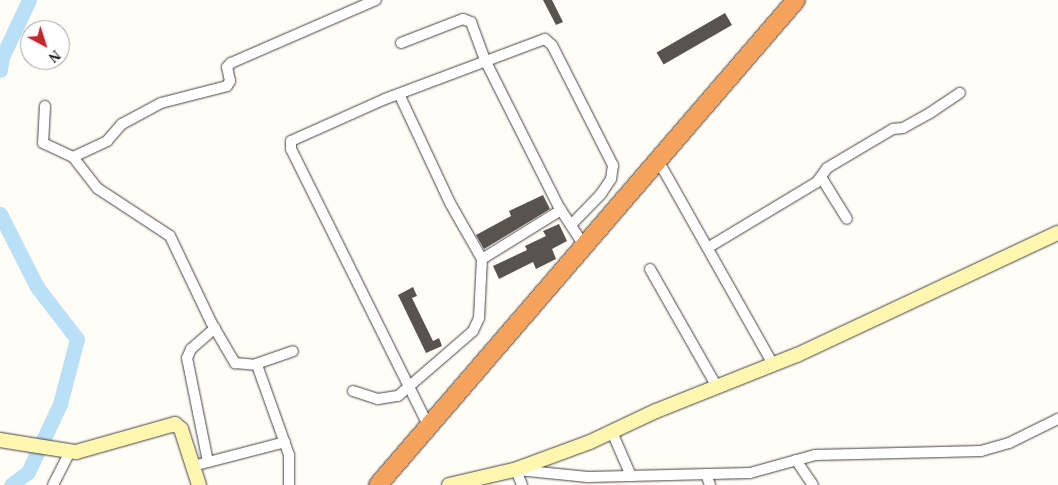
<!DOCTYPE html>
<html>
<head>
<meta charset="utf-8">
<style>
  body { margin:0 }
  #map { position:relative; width:1058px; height:485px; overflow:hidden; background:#fffdf5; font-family:Georgia,serif }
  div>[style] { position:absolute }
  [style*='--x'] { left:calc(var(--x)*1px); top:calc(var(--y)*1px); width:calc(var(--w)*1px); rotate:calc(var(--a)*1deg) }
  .river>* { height:15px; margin:-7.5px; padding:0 7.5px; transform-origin:7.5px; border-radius:7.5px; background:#b9e0f7 }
  .building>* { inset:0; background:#5a524d; transform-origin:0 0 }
  .roads { filter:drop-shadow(0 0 1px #444) drop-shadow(0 0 1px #444) }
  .street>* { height:10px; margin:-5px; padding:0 5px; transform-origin:5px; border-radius:5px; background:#fff }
  .secondary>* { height:14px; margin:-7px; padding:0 7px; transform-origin:7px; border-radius:7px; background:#fff6b0 }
  .highway>* { height:18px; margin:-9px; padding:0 9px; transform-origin:9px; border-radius:9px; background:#f5a25d }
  span { translate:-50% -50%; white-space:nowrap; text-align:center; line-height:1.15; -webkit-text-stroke:5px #fff; paint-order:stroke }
  .north { position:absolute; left:20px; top:20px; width:50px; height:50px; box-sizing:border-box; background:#fff; border:1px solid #a0a0a0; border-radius:50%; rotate:140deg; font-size:14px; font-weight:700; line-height:20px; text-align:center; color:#111 }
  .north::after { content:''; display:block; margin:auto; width:18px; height:22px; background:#c4262e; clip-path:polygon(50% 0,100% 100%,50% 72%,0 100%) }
</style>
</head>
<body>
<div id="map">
  <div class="river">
    <i style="--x:0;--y:70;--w:13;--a:-81"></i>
    <i style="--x:2;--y:57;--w:63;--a:-64.7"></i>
    <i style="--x:0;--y:214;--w:82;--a:63.1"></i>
    <i style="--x:37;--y:287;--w:66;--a:52.4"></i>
    <i style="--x:77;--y:339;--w:67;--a:104.7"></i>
    <i style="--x:60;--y:404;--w:75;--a:115.2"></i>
    <i style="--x:28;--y:472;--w:21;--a:143"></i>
  </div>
  <div class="building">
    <i style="clip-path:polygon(543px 0,552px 0,563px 22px,556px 25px)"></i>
    <i style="left:725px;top:13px;width:14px;height:79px;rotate:60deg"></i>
    <i style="clip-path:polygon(543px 195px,550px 209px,484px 249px,476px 235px,511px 216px,509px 211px)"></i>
    <i style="clip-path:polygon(559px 224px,567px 241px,552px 249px,556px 259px,536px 269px,533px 262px,499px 279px,493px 266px,527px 250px,525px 246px,546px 236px,543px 231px)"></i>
    <i style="clip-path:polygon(413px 287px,417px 296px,412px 298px,433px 341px,439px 338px,442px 346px,426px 353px,398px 295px)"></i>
  </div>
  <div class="roads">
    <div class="street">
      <i style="--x:401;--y:43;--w:66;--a:-21.2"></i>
      <i style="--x:463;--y:19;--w:9;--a:21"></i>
      <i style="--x:471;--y:22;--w:40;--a:69.8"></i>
      <i style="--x:485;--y:60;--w:165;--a:63.3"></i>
      <i style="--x:559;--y:207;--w:48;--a:57"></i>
      <i style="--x:399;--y:94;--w:120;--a:64.9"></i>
      <i style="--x:450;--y:203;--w:64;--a:60.3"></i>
      <i style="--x:482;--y:259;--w:93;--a:-31.8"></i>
      <i style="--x:45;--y:106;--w:37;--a:93"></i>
      <i style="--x:43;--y:143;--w:33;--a:25"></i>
      <i style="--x:73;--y:157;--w:39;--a:52"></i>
      <i style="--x:97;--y:188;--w:87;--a:33.3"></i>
      <i style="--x:170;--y:236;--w:95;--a:64.5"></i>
      <i style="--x:211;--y:322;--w:48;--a:59.7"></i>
      <i style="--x:235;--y:363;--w:22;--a:5"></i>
      <i style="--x:257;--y:365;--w:96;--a:70.4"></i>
      <i style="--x:289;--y:455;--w:30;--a:90"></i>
      <i style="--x:73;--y:157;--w:38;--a:-25"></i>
      <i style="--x:107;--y:141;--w:23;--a:-49"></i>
      <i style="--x:122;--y:124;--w:44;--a:-28.3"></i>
      <i style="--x:161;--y:103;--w:68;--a:-14.4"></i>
      <i style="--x:227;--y:86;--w:6;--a:-59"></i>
      <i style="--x:230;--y:81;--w:14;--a:-102"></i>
      <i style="--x:227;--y:67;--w:6;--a:-45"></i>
      <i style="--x:231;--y:63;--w:158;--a:-23.5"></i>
      <i style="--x:659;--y:162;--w:232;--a:60.6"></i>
      <i style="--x:821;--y:177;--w:49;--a:58.2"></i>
      <i style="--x:709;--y:247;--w:126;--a:-31"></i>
      <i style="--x:817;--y:182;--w:17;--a:-54"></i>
      <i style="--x:827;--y:168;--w:77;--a:-30.6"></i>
      <i style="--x:893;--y:129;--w:10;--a:-6"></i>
      <i style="--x:903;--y:128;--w:31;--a:-29"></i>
      <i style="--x:930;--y:113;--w:36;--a:-34"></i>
      <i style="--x:650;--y:269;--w:136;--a:60.4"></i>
      <i style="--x:256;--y:364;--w:39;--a:-19"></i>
      <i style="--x:353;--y:391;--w:26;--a:18"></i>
      <i style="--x:378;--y:399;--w:20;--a:-9"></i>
      <i style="--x:398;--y:396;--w:99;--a:-40.9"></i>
      <i style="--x:473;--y:331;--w:14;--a:-65"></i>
      <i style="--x:479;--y:318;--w:59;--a:-87.1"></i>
      <i style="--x:429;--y:427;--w:310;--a:-116.4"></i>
      <i style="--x:291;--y:149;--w:8;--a:-90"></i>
      <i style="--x:291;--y:141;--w:103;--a:-24.1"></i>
      <i style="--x:385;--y:99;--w:171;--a:-20.6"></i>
      <i style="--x:545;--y:39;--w:9;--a:41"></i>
      <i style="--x:552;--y:45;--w:135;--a:63.1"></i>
      <i style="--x:613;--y:165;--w:14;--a:98"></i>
      <i style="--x:611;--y:179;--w:18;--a:124"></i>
      <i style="--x:601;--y:194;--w:43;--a:134.1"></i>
      <i style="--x:612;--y:432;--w:48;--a:66.6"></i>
      <i style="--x:796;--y:460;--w:30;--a:56"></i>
      <i style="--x:208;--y:462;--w:106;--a:-101.4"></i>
      <i style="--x:187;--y:358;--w:10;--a:-66"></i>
      <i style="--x:191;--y:349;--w:32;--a:-41"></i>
      <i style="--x:193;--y:466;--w:95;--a:-14.6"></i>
      <i style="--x:516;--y:470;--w:16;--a:68"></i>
      <i style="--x:518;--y:470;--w:70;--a:5.7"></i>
      <i style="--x:588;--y:477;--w:162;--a:-1.4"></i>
      <i style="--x:750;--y:473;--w:67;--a:-15.5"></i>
      <i style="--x:815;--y:455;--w:166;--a:-1.4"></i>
      <i style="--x:981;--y:451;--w:29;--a:-16"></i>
      <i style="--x:1009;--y:443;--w:55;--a:-26.1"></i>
      <i style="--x:706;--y:474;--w:12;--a:70"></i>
      <i style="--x:53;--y:485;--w:37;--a:-63"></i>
    </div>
    <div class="secondary">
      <i style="--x:0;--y:440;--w:77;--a:9"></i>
      <i style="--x:76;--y:452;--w:103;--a:-15.8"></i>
      <i style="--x:175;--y:424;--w:8;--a:40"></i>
      <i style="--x:181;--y:429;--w:59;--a:72.2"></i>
      <i style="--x:449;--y:485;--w:67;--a:-13"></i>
      <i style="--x:514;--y:470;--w:81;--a:-20.2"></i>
      <i style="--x:590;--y:442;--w:73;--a:-25.2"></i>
      <i style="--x:656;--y:411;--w:152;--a:-21.7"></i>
      <i style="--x:797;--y:355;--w:288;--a:-25.1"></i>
    </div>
    <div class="highway">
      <i style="--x:378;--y:485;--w:640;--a:-49.24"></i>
    </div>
  </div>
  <div class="north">N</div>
</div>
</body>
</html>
